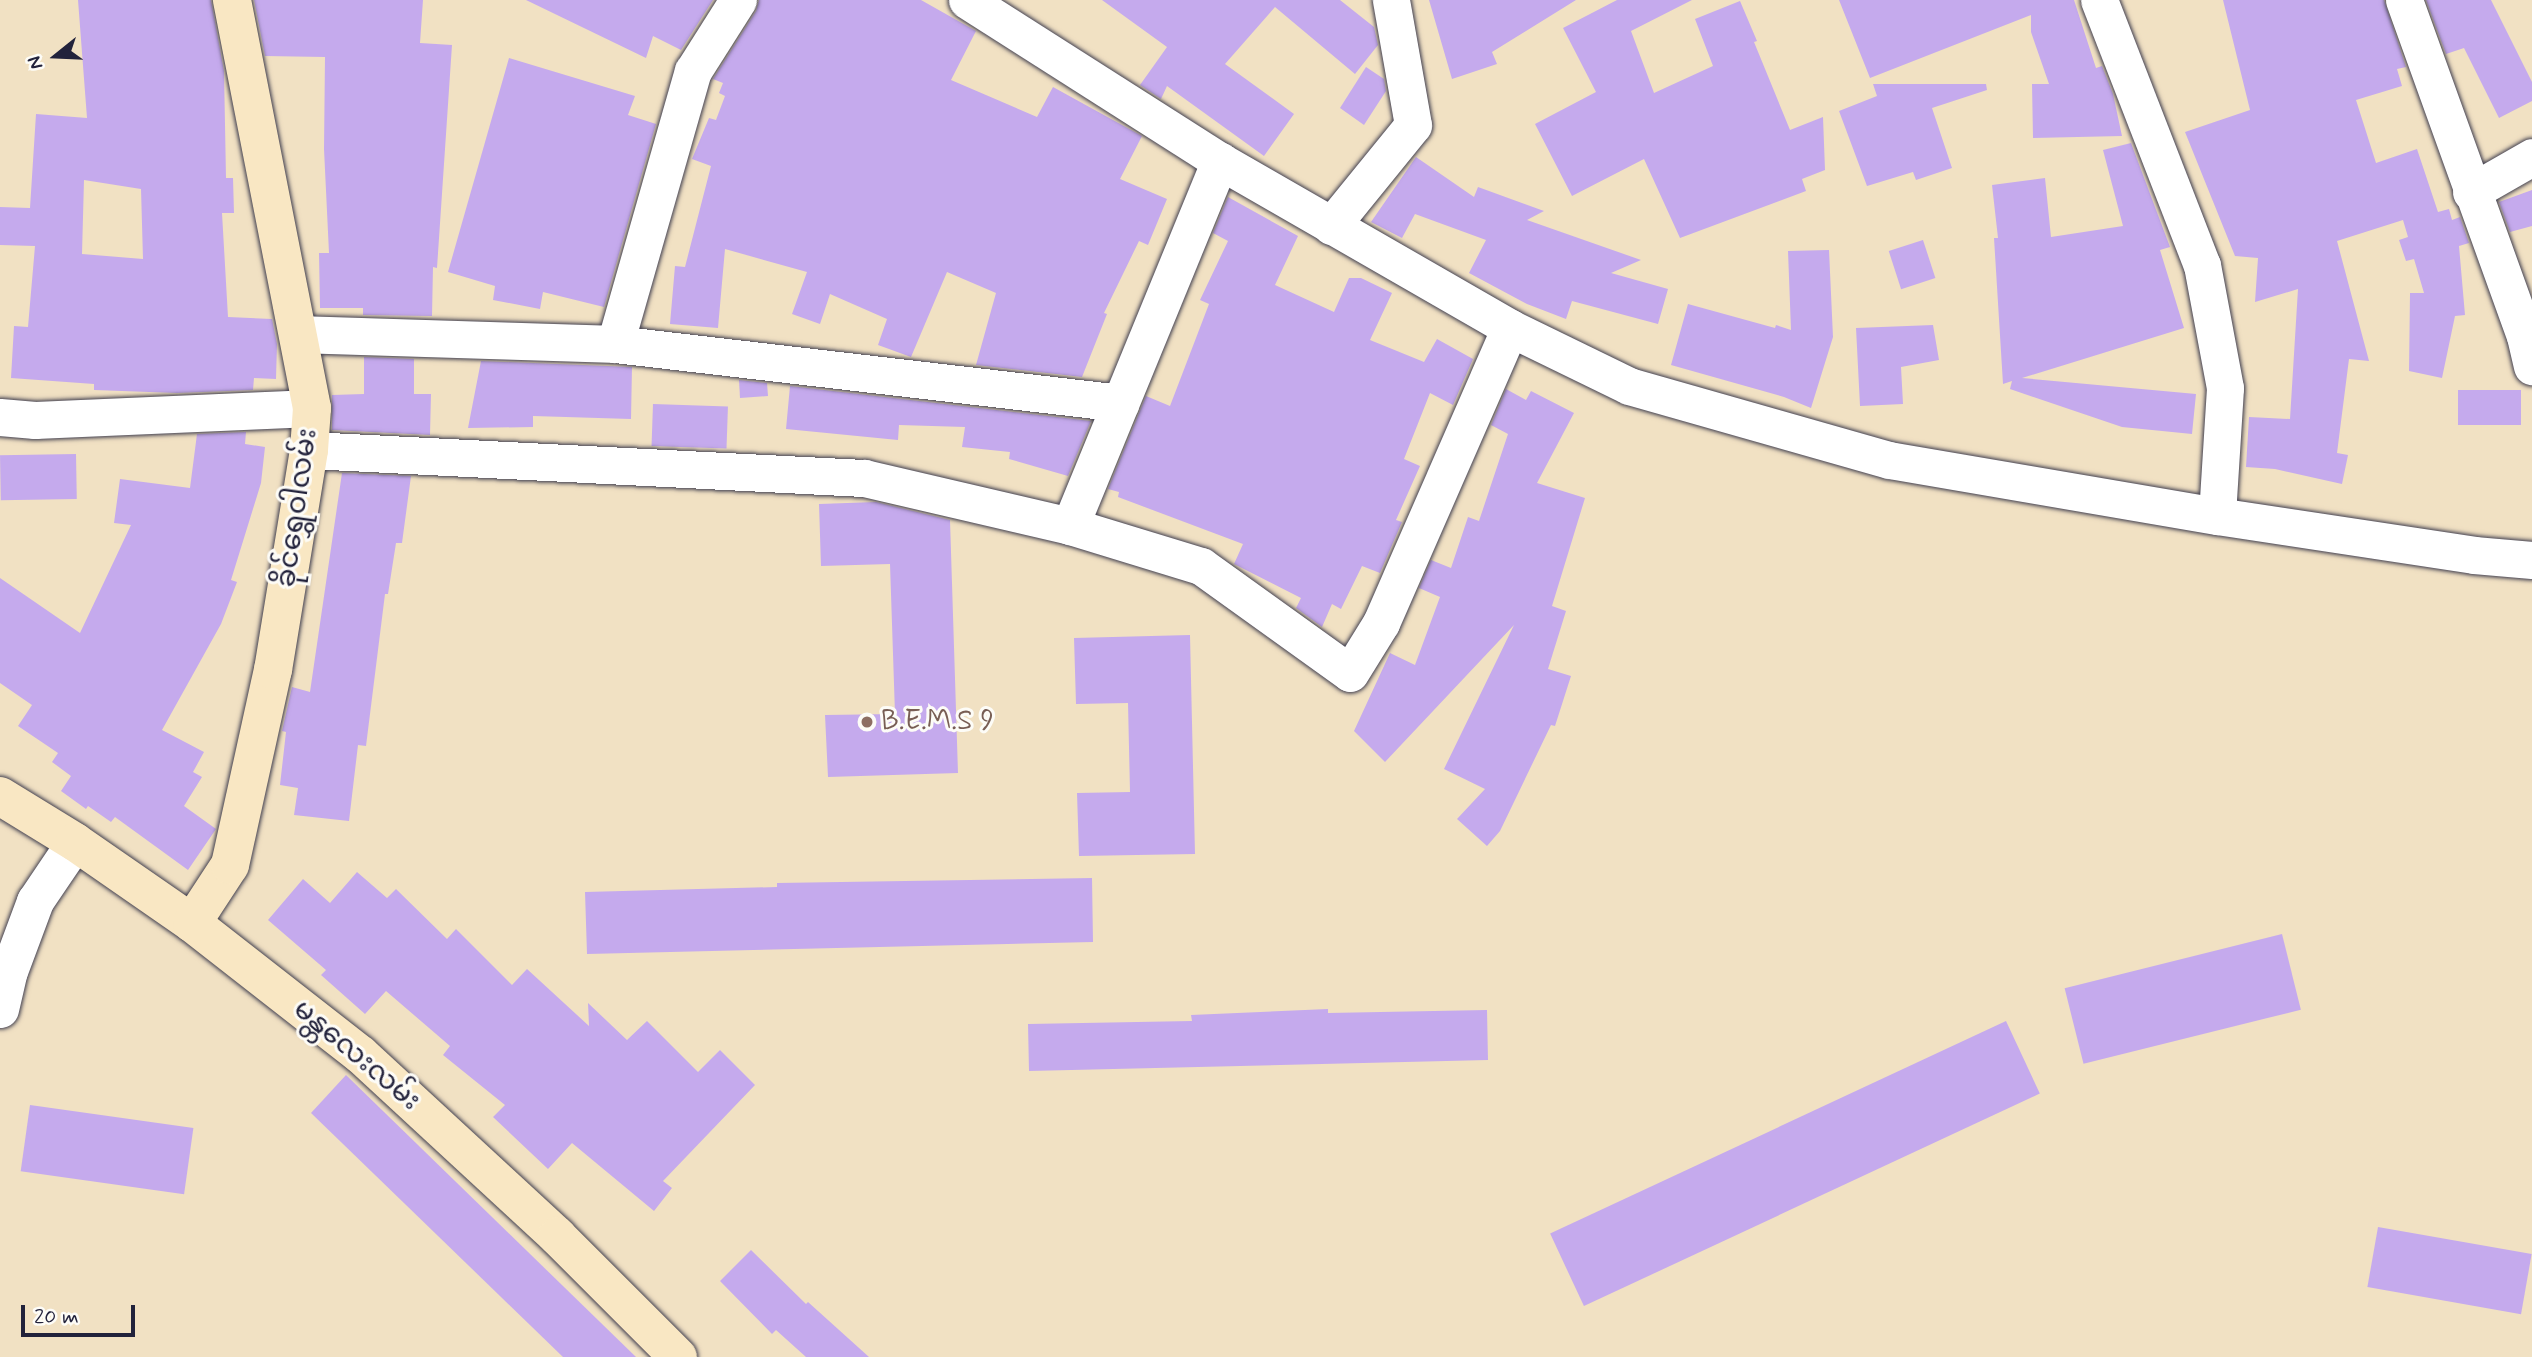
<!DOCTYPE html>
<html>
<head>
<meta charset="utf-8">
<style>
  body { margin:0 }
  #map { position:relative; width:2532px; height:1357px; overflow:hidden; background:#f1e1c3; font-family:Mynerve,"Noto Sans Myanmar",sans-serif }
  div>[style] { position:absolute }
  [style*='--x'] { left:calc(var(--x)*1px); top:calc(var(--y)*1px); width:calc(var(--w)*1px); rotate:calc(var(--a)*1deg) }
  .building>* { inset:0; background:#c5aaed; transform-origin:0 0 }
  .roads { filter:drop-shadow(0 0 2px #413f4f) drop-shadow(0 0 2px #413f4f) }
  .street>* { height:37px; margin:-18.5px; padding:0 18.5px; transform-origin:18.5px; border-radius:18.5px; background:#fff }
  .secondary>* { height:38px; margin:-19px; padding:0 19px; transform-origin:19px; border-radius:19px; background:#f9e7c3 }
  .dots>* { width:19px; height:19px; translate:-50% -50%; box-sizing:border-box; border:4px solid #fdfcf7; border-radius:50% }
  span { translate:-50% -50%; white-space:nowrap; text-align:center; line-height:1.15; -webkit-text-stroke:6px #fdfcf7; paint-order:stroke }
  .street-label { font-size:28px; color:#22223b }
  .education-label { font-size:28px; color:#785e54 }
  .left { translate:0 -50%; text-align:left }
  .north { position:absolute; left:21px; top:21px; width:70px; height:70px; -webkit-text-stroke:5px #fdfcf7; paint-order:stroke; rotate:252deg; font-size:19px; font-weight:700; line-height:28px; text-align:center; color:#22223b }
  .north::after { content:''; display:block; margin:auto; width:24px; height:32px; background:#22223b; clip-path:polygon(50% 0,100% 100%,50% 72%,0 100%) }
  .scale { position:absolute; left:21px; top:1305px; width:114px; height:32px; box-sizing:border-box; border:4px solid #22223b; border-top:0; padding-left:9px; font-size:21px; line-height:24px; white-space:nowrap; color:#22223b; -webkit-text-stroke:5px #fdfcf7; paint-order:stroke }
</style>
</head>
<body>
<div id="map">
  <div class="building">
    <i style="clip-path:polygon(evenodd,78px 0,211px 0,224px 71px,226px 178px,233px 178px,234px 213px,222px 213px,228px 317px,272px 319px,277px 344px,276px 379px,254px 378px,253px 390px,177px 393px,94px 390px,94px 384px,11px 378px,14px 326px,28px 327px,35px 246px,0 245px,0 207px,30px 208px,36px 114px,87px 118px,78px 0,84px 180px,141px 189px,143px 259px,82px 254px,84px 180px)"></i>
    <i style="clip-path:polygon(254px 0,423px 0,420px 43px,452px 45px,437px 268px,433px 267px,432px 316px,363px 315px,363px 308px,320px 308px,319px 253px,329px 253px,324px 149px,325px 57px,265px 56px)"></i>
    <i style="clip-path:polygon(526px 0,713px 0,681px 50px,653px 36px,646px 58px)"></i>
    <i style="clip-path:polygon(759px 0,921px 0,976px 31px,951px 80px,1037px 117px,1053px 87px,1142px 136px,1120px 179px,1167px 199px,1148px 245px,1139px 241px,1104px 313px,1107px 314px,1082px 377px,976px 365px,996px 293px,947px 272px,911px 357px,878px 345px,887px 319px,830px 294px,820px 324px,792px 314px,807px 272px,725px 249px,718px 328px,670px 324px,675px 266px,685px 267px,711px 166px,692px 159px,709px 118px,716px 120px,725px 96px,719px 93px,723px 83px,713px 79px,756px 11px)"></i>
    <i style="clip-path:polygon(1102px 0,1340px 0,1374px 27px,1378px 45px,1355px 74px,1275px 7px,1225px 64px,1294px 114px,1264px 156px,1167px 86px,1161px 99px,1140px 85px,1167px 47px)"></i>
    <i style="clip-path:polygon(1429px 0,1576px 0,1492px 52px,1497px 64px,1452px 79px)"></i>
    <i style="clip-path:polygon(1617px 0,1692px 0,1631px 31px,1654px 93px,1713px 66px,1695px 19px,1740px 1px,1757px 41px,1754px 42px,1790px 130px,1823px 117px,1825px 170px,1802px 179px,1806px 191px,1680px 238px,1644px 159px,1572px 196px,1535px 124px,1596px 92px,1563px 28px)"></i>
    <i style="clip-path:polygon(1839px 0,2074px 0,2096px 68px,2102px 66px,2113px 94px,2122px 136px,2033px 138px,2032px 84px,2049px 84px,2031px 32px,2031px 15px,1870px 78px)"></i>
    <i style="clip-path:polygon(2223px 0,2384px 0,2406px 67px,2397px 69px,2402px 86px,2356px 100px,2376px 163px,2417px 149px,2438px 212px,2449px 209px,2452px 220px,2460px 217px,2469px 243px,2459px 246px,2465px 315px,2455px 316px,2442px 378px,2409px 371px,2410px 293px,2424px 293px,2414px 259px,2406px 261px,2399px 240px,2408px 237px,2403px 220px,2337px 241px,2369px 361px,2349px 359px,2337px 453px,2348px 455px,2342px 484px,2275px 469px,2246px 467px,2249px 417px,2290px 419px,2298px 289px,2255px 302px,2258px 258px,2235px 256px,2185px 132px,2250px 110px)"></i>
    <i style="clip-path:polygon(2426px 0,2491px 0,2532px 82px,2532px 101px,2499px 118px,2464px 48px,2446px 54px)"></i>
    <i style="clip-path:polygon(509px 58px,635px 96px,628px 115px,656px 124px,604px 307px,543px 292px,540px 309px,493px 300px,495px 286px,448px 272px)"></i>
    <i style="clip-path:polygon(1366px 67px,1384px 79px,1386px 91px,1364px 125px,1340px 108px)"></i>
    <i style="clip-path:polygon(1873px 84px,1986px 84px,1987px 90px,1932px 108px,1952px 168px,1916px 180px,1913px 172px,1867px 186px,1839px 111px,1877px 96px)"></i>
    <i style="clip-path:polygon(2131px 143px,2170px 247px,2160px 250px,2184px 328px,2022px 378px,2196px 394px,2192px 434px,2122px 427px,2010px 389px,2012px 381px,2003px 384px,1994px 238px,1998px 238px,1992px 185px,2045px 178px,2051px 237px,2123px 226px,2103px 150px)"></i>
    <i style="clip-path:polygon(1416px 157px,1474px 197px,1478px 187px,1544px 211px,1527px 220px,1641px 260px,1611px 273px,1668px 289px,1658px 324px,1572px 301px,1566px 319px,1527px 304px,1469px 273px,1486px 240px,1415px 214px,1402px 238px,1371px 222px)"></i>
    <i style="clip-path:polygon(2532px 190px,2532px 226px,2510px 232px,2499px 202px)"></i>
    <i style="clip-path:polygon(1228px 197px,1298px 236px,1275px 285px,1334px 312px,1349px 278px,1361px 278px,1392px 293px,1370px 340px,1424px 362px,1437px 339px,1473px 359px,1453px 405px,1430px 393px,1404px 459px,1420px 466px,1396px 520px,1402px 522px,1380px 573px,1362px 566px,1341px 609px,1332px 604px,1322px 627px,1296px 608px,1301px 598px,1234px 564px,1243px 544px,1118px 497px,1119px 492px,1108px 489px,1146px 396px,1170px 406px,1209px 304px,1200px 300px,1228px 241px,1213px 233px)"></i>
    <i style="left:1923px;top:240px;width:40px;height:36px;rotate:72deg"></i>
    <i style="clip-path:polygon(1829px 250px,1833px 337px,1811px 408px,1784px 397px,1671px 365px,1688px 304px,1775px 328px,1776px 325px,1791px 330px,1788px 251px)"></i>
    <i style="clip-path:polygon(1933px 325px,1939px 360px,1901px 367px,1903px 404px,1860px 406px,1856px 328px)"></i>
    <i style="clip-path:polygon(364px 357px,414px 359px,414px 394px,431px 394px,430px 435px,332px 430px,332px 395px,364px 394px)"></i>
    <i style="clip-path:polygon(481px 361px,632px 367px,631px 419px,533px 416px,533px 427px,468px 428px)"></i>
    <i style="clip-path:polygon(739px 380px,767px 383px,768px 396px,740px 398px)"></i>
    <i style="clip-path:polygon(790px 386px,1091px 421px,1068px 476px,1009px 459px,1010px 452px,962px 447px,965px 427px,899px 425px,898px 440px,786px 429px)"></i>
    <i style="clip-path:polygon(1506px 389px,1526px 400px,1531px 391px,1574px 413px,1537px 483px,1585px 498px,1552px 606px,1566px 611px,1548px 669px,1571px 676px,1555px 726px,1551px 725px,1500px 831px,1487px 846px,1457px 819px,1485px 789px,1444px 769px,1514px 625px,1385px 762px,1354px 731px,1390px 653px,1415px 665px,1440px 597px,1419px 588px,1431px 560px,1451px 568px,1468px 517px,1479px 521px,1508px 434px,1491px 425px)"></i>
    <i style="left:2458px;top:390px;width:63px;height:35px"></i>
    <i style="left:653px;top:404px;width:75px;height:42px;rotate:2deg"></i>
    <i style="clip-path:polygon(246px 432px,245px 444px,265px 447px,261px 483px,231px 580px,237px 582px,221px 624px,162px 730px,204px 752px,193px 772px,202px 777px,184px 806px,216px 829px,188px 870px,115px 817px,111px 822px,88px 806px,86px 809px,61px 791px,71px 776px,52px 762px,58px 753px,18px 726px,32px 705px,0 683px,0 578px,80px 633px,131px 525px,114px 523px,120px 479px,190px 488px,197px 434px)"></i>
    <i style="left:76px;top:454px;width:45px;height:76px;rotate:89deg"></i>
    <i style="clip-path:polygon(342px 473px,411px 476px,402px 543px,396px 543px,388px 594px,385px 594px,366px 746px,358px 745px,349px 821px,294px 815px,298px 788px,280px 785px,286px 732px,282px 731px,292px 687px,310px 692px)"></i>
    <i style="clip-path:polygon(876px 502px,950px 520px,958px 773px,828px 777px,825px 715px,895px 714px,890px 564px,821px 566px,819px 504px)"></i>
    <i style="clip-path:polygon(1190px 635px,1195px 854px,1079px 856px,1077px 793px,1130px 792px,1128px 703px,1076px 704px,1074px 638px)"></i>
    <i style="clip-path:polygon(357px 872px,387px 898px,396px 889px,447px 939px,456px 929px,512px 985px,527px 969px,589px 1026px,588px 1003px,627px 1040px,647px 1021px,698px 1072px,720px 1050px,755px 1085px,663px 1181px,672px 1188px,654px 1211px,572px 1143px,548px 1169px,493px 1117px,505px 1105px,443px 1055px,450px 1046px,386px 991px,365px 1014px,321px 975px,326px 970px,268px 920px,303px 879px,330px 903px)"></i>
    <i style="clip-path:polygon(1092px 878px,1093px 942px,587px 954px,585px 892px,777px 887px,777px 883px)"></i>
    <i style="left:2282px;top:934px;width:78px;height:224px;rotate:76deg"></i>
    <i style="clip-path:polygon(1328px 1009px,1328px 1013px,1487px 1010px,1488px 1060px,1029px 1071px,1028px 1024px,1192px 1021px,1191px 1015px)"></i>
    <i style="left:2006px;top:1021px;width:80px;height:503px;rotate:65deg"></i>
    <i style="clip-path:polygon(346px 1075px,636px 1357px,563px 1357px,311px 1113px)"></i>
    <i style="left:30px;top:1105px;width:165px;height:67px;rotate:8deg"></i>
    <i style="left:2378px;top:1227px;width:156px;height:61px;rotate:10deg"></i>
    <i style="clip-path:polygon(751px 1250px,806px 1304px,808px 1302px,869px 1357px,806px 1357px,776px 1330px,772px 1334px,720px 1281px)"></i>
  </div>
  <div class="roads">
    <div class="street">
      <i style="--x:967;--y:0;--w:300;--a:32.5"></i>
      <i style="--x:1220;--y:161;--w:335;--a:29.9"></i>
      <i style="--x:1510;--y:328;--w:132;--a:26"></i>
      <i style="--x:1629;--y:386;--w:270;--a:15.9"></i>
      <i style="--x:1889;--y:460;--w:333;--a:9.7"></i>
      <i style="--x:2217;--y:516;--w:260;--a:8.6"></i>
      <i style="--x:2474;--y:555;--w:58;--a:4.9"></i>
      <i style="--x:2099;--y:0;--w:284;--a:68.8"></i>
      <i style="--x:2202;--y:265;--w:125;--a:79.4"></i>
      <i style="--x:2225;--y:388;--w:128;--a:93.6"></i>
      <i style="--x:2404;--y:0;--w:357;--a:70.2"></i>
      <i style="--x:2525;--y:336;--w:31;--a:77"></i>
      <i style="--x:2471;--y:192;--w:70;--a:-29.8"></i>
      <i style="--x:1331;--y:226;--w:130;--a:-50.9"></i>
      <i style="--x:1413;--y:125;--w:127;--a:-100"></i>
      <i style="--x:299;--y:334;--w:316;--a:1.8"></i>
      <i style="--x:615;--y:344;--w:509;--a:6.65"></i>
      <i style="--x:615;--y:344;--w:284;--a:-74.1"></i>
      <i style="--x:693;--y:71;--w:84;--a:-57.6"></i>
      <i style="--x:0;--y:417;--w:35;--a:5"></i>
      <i style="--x:35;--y:420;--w:277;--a:-2.5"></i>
      <i style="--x:309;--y:450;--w:556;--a:2.89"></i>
      <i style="--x:864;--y:478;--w:212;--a:13.1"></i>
      <i style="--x:1070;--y:526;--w:137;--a:17"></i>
      <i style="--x:1201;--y:566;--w:183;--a:35.7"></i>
      <i style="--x:1350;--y:673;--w:59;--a:-58.2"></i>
      <i style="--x:1381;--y:623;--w:322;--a:-66.4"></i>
      <i style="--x:1070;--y:526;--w:395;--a:-67.7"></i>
      <i style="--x:0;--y:1009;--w:39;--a:-77"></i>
      <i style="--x:9;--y:971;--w:75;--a:-69.6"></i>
      <i style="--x:35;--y:901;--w:71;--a:-55.9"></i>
    </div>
    <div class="secondary">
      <i style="--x:0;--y:796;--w:88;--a:31.5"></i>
      <i style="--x:75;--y:842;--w:142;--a:34.7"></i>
      <i style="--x:192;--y:923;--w:214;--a:38"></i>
      <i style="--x:361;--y:1055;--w:267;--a:42.7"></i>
      <i style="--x:557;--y:1236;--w:171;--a:45"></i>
      <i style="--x:192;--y:923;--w:69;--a:-56.8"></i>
      <i style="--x:230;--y:865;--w:200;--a:-77.6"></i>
      <i style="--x:273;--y:670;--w:223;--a:-80.7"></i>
      <i style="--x:309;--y:450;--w:42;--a:-85.9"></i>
      <i style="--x:312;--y:408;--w:416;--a:-101.1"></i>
    </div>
  </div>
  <div class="dots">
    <i style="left:867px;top:722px;background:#8d6e63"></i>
  </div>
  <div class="street-label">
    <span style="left:298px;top:508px;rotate:-82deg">ခိုင်ရွှေဝါလမ်း</span>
    <span style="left:356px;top:1056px;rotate:40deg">မန္တလေးလမ်း</span>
  </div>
  <div class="education-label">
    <span class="left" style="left:881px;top:722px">B.E.M.S 9</span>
  </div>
  <div class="north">N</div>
  <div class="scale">20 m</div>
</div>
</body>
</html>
